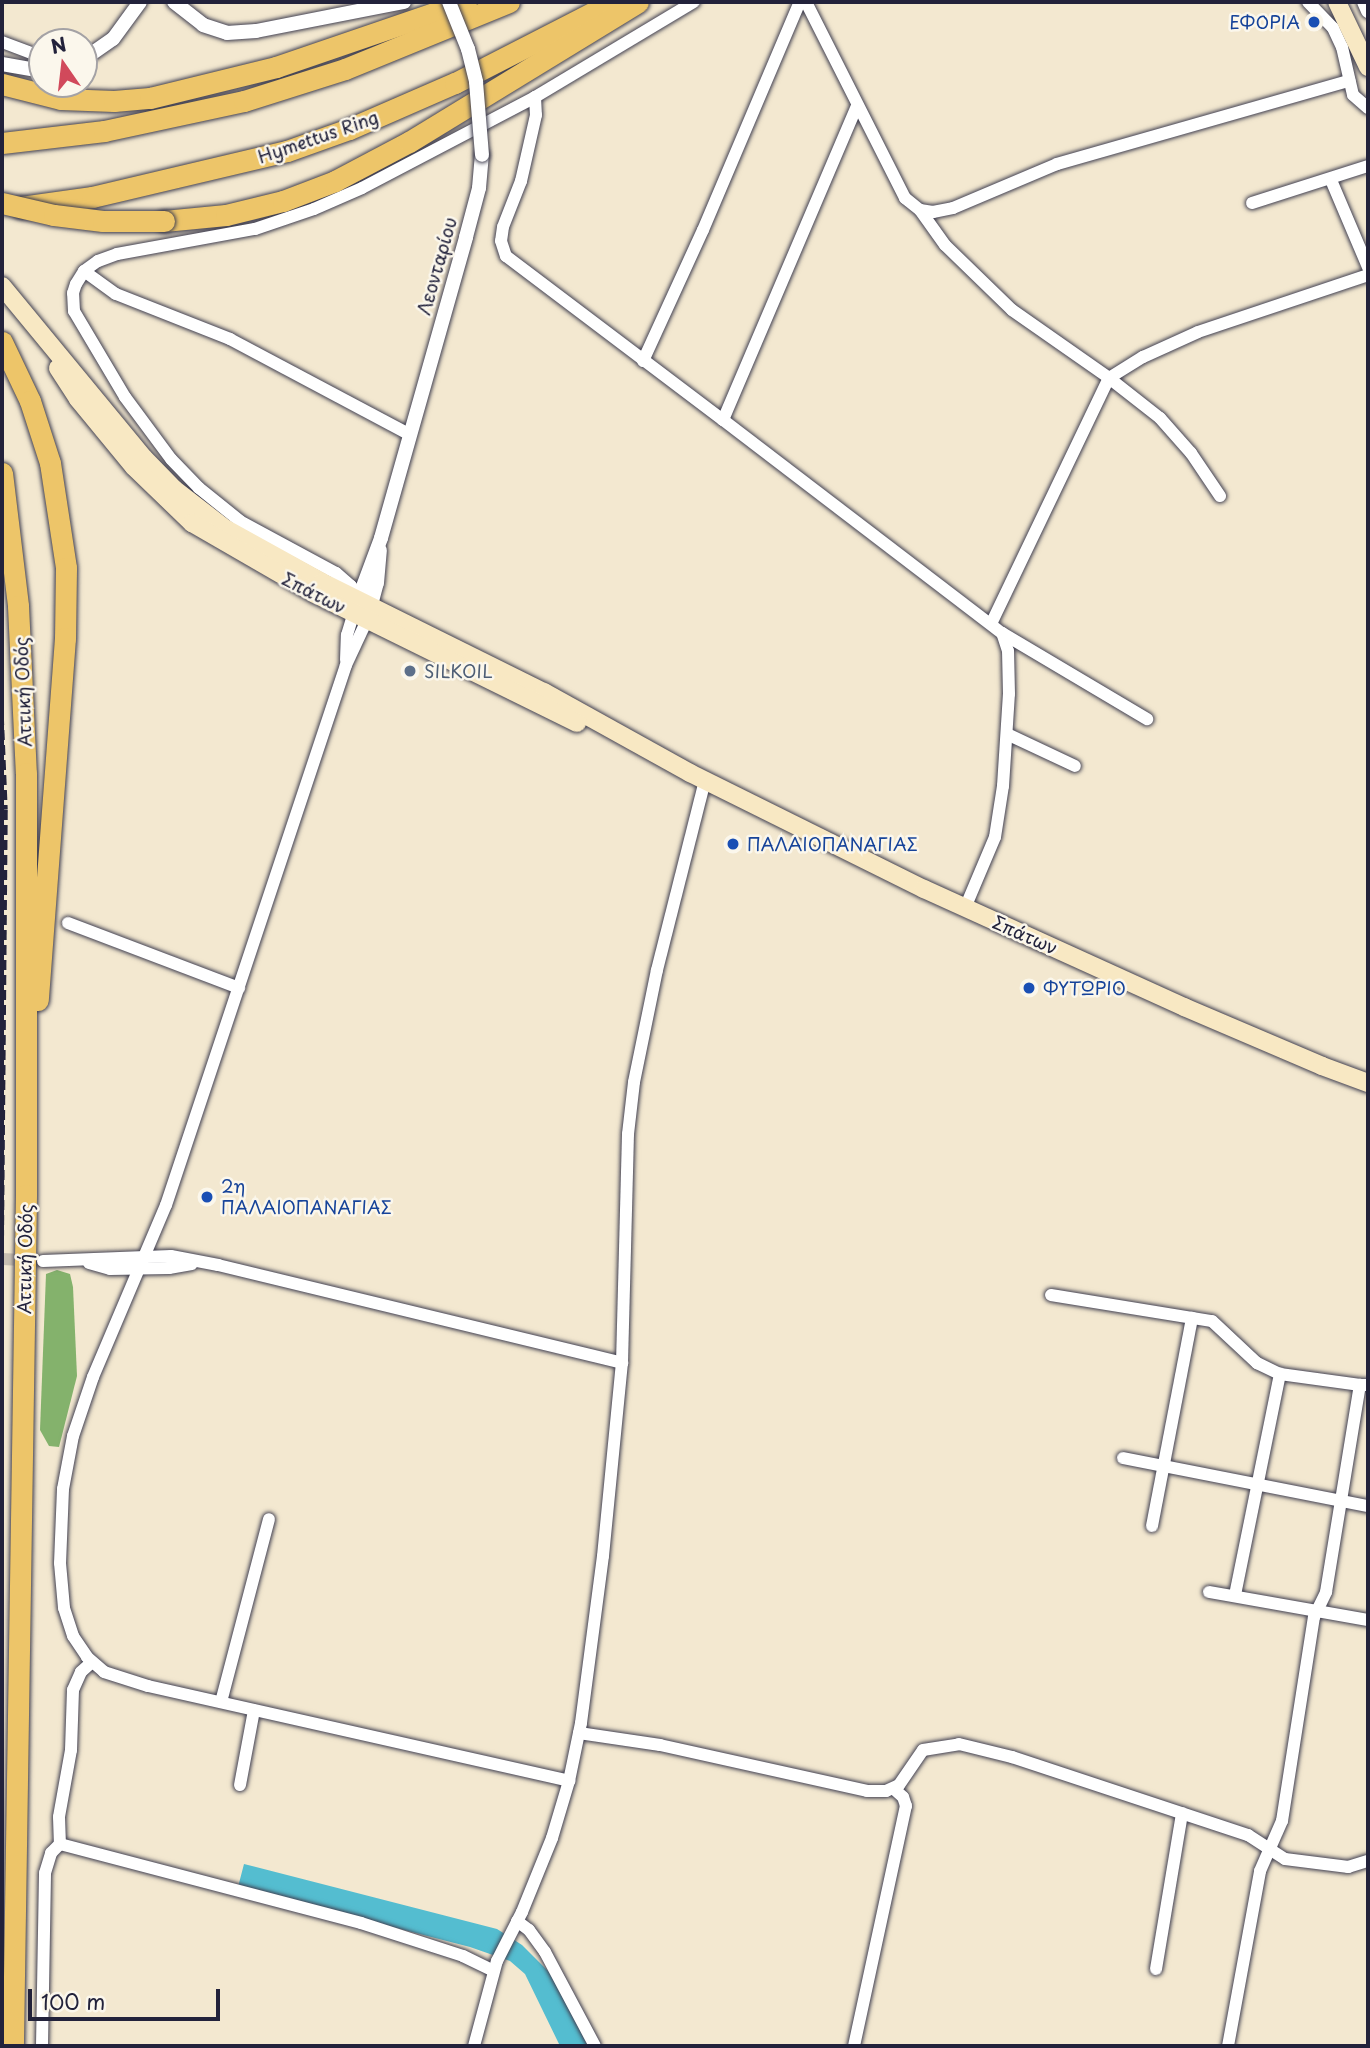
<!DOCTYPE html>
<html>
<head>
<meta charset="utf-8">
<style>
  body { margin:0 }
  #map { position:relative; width:1370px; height:2048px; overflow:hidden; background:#f3e8d0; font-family:"Playpen Sans",sans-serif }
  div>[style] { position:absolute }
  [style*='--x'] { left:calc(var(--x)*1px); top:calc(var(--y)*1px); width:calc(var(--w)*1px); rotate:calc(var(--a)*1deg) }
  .forest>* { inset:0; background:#84b26c }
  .water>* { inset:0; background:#54bdd0 }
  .minor-tunnel>* { height:12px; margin-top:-6px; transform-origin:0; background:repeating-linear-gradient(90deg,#c9c0b2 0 12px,transparent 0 18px) }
  .roads { filter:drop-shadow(0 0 2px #414051) drop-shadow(0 0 2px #414051) }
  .minor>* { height:12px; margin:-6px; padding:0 6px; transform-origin:6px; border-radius:6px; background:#fff }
  .tertiary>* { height:14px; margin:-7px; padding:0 7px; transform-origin:7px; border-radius:7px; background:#fff }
  .secondary>* { height:18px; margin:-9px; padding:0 9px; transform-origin:9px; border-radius:9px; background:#f8e8c3 }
  .motorway>* { height:21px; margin:-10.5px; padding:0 10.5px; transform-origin:10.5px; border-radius:10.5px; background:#edc569 }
  .rail>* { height:3.5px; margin-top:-1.75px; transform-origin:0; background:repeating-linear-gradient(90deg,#22223b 0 10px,transparent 0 15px) }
  .bridges { filter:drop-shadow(0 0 2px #414051) drop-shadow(0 0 2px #414051) }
  .tertiary-bridge>* { height:14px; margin:-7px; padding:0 7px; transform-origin:7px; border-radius:7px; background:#fff }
  .motorway-bridge>* { height:21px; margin:-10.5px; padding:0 10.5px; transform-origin:10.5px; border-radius:10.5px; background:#edc569 }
  .dots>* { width:19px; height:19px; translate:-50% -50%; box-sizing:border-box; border:4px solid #fbf7ec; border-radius:50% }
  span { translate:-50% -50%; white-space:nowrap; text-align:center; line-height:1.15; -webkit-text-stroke:5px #fbf7ec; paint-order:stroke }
  .transit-label { font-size:18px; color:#164399 }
  .right { translate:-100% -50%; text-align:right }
  .left { translate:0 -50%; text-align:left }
  .street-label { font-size:18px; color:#22223b }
  .service-label { font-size:18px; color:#4e5e75 }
  .frame { position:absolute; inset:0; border:4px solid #22223b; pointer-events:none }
  .north { position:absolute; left:28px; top:28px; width:70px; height:70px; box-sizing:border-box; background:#fbf7ec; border:2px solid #a4a2a5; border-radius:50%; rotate:346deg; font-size:19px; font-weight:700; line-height:28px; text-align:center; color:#22223b }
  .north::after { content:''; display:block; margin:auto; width:24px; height:32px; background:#d1495b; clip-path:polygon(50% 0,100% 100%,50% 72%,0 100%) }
  .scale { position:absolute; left:28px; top:1989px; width:192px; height:32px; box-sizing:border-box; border:4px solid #22223b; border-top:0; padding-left:9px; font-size:21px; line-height:24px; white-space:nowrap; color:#22223b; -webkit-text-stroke:5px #fbf7ec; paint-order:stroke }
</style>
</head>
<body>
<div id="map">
  <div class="forest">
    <i style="clip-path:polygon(57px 1270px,70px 1274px,73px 1287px,77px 1376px,59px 1447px,49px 1446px,40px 1430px,46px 1274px)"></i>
  </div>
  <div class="water">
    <i style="clip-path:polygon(244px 1864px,497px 1929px,522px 1945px,552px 1975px,588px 2046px,560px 2046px,525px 1974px,510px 1961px,470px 1947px,238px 1887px)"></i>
  </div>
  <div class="minor-tunnel">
    <i style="--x:2;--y:1259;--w:41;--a:2.8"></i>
  </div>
  <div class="roads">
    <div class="minor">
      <i style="--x:806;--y:2;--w:220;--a:63.2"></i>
      <i style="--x:905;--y:198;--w:19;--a:39"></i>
      <i style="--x:920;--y:210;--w:13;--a:9"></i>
      <i style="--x:933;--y:212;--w:20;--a:-11"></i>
      <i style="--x:953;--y:208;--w:113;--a:-22.9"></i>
      <i style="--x:1057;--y:164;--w:304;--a:-15.9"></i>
      <i style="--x:1308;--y:2;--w:36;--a:46"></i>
      <i style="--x:1333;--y:28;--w:21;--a:65"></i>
      <i style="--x:1342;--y:47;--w:49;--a:77.1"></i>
      <i style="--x:1353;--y:95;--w:20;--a:41"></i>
      <i style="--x:2;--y:42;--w:43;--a:20.6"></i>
      <i style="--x:535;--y:97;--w:18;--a:87"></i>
      <i style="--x:536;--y:115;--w:68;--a:102.8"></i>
      <i style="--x:521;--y:181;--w:49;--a:111.4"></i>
      <i style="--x:503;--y:227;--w:14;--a:98"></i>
      <i style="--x:501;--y:241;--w:16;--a:72"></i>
      <i style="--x:506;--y:256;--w:272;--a:37.1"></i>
      <i style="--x:723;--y:420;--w:341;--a:-66.9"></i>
      <i style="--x:1331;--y:180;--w:95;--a:67"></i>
      <i style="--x:1252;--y:203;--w:122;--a:-17.7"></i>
      <i style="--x:920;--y:210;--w:43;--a:54.5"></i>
      <i style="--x:945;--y:245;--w:93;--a:44.1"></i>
      <i style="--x:1012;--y:310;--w:118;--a:35"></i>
      <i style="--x:1109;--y:378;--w:40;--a:-32"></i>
      <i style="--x:1143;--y:357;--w:60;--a:-24.4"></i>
      <i style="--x:1198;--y:332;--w:179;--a:-18.5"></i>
      <i style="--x:84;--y:271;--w:39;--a:36"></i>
      <i style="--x:116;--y:294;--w:123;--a:21.5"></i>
      <i style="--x:230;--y:339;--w:203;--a:28"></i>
      <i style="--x:643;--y:361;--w:144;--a:-65.4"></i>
      <i style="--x:703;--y:230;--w:248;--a:-67"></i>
      <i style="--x:723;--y:420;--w:351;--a:37.4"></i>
      <i style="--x:1002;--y:633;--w:169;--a:30.7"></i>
      <i style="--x:367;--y:620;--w:50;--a:115"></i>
      <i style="--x:346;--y:665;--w:569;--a:108.43"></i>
      <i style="--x:166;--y:1205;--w:187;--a:113"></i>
      <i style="--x:93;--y:1377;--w:62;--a:108.7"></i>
      <i style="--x:73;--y:1436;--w:54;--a:100.7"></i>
      <i style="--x:63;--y:1489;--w:74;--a:92.3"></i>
      <i style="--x:60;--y:1563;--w:45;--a:84.9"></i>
      <i style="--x:64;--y:1608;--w:29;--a:72"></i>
      <i style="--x:73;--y:1636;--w:25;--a:56"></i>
      <i style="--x:87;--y:1657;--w:23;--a:41"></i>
      <i style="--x:104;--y:1672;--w:46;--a:17.7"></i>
      <i style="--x:148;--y:1686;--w:432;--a:12.7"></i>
      <i style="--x:991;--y:624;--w:273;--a:-64.4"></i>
      <i style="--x:1109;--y:378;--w:65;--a:38.1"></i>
      <i style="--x:1160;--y:418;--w:47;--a:48.5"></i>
      <i style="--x:1191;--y:453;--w:52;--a:56"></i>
      <i style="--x:346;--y:660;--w:25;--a:-88"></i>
      <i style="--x:347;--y:635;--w:37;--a:-73"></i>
      <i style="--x:358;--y:600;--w:16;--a:-117"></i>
      <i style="--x:351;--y:586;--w:20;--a:-139"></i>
      <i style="--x:336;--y:573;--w:109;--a:-151.6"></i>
      <i style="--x:240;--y:521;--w:53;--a:-141.2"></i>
      <i style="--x:199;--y:488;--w:40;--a:-134"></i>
      <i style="--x:171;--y:459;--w:77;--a:-126.6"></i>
      <i style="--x:125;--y:397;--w:100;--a:-120.7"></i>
      <i style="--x:74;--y:311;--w:18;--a:-93"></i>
      <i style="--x:73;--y:293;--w:9;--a:-72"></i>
      <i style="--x:76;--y:284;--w:15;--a:-58"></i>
      <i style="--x:84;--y:271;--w:17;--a:-36"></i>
      <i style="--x:98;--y:261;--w:20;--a:-20"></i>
      <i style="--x:117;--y:254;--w:140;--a:-10.3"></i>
      <i style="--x:255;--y:229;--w:62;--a:-18.7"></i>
      <i style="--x:314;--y:209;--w:52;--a:-23.6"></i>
      <i style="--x:362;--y:188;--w:195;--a:-27.7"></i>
      <i style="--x:535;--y:97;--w:185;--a:-30.9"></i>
      <i style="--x:1007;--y:734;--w:75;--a:25.2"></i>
      <i style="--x:965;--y:908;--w:77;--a:-67.1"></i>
      <i style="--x:995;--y:837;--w:52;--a:-81.1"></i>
      <i style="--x:1003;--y:786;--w:92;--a:-86.3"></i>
      <i style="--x:1009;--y:694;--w:43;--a:-91.3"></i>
      <i style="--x:1008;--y:651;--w:19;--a:-108"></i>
      <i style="--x:68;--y:923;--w:183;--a:20.8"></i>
      <i style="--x:43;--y:1261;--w:128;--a:-2.2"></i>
      <i style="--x:171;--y:1256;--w:48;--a:10.8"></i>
      <i style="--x:218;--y:1265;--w:416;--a:13.6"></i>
      <i style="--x:89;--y:1263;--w:22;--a:16"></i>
      <i style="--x:110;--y:1269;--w:59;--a:-1"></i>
      <i style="--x:169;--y:1268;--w:23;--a:-10"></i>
      <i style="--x:1051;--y:1295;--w:163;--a:9.2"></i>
      <i style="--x:1212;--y:1321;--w:62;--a:43"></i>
      <i style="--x:1257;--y:1363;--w:25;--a:26"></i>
      <i style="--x:1280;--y:1374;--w:81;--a:7.8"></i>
      <i style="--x:1123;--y:1458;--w:250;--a:11.1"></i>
      <i style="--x:1152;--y:1526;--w:212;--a:-79.1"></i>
      <i style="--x:1209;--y:1592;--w:161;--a:10"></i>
      <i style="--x:1235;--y:1595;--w:226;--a:-78.5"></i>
      <i style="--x:92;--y:1662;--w:15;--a:138"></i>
      <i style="--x:81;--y:1672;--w:20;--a:114"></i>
      <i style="--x:73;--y:1690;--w:60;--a:91.9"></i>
      <i style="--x:71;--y:1750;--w:68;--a:100.2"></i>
      <i style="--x:59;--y:1817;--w:27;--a:88"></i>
      <i style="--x:60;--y:1844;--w:311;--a:14.7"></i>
      <i style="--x:361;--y:1923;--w:107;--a:17.9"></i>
      <i style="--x:463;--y:1956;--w:34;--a:26"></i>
      <i style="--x:221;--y:1702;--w:189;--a:-75.3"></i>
      <i style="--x:579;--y:1733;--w:82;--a:8.4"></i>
      <i style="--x:660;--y:1745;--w:212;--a:12.5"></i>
      <i style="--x:867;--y:1791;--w:19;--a:0"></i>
      <i style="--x:886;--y:1791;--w:14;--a:-25"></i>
      <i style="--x:899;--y:1785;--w:42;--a:-55.6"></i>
      <i style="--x:923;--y:1750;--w:36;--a:-9"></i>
      <i style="--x:959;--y:1744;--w:55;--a:13.8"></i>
      <i style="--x:1012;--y:1757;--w:249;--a:18.3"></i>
      <i style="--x:1248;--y:1835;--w:44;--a:33"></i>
      <i style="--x:1285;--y:1859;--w:64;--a:7.2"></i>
      <i style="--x:1348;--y:1867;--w:21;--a:-17"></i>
      <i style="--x:240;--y:1785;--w:76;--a:-79.4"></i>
      <i style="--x:517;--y:1921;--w:15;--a:37"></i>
      <i style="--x:529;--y:1930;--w:27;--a:54"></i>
      <i style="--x:545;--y:1952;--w:106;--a:62"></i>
      <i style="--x:1156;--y:1969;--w:158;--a:-80.5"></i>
      <i style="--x:42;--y:2046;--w:173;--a:-89"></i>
      <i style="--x:45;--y:1873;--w:21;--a:-73"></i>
      <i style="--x:51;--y:1853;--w:13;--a:-45"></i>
      <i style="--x:474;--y:2046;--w:88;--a:-74.9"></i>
      <i style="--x:497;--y:1961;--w:55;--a:-63"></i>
      <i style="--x:522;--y:1912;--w:80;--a:-67.9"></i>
      <i style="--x:552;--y:1838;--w:59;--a:-73.4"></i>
      <i style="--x:569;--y:1781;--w:59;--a:-78.3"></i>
      <i style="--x:581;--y:1723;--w:168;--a:-82.5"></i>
      <i style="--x:603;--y:1556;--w:194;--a:-84.4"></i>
      <i style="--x:622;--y:1363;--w:229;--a:-88.5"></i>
      <i style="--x:628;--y:1134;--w:52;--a:-83.4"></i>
      <i style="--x:634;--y:1082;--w:114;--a:-78.4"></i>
      <i style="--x:657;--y:970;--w:196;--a:-75.8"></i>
      <i style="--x:854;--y:2046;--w:246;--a:-77.8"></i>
      <i style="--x:906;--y:1806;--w:9;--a:-108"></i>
      <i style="--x:903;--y:1797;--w:12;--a:-138"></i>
      <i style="--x:1228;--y:2046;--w:178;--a:-79.6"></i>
      <i style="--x:1260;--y:1871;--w:55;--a:-66.3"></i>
      <i style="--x:1282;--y:1821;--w:206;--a:-81.1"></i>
      <i style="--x:1314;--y:1617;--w:28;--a:-64"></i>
      <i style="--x:1326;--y:1592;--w:210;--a:-80.7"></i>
      <i style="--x:1360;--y:1385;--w:8;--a:0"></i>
    </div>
    <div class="tertiary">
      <i style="--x:174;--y:2;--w:37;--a:38"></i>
      <i style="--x:203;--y:25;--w:25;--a:18"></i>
      <i style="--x:227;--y:33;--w:29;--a:-4"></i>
      <i style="--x:256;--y:31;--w:151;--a:-11.1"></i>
      <i style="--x:1364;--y:2;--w:10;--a:66"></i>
      <i style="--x:84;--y:59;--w:35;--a:-35"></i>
      <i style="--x:113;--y:39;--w:46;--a:-53.9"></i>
      <i style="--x:2;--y:64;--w:41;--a:9.9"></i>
      <i style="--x:358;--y:600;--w:66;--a:-69.6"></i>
      <i style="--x:381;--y:538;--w:313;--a:-74.2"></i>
      <i style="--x:466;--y:237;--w:51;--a:-75.1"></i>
      <i style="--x:479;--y:188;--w:33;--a:-85"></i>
      <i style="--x:368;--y:616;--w:34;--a:-75"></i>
      <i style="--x:377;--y:583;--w:33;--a:-85"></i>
    </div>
    <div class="secondary">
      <i style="--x:1337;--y:2;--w:72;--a:64.5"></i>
      <i style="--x:2;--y:286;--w:223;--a:50.5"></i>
      <i style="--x:144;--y:458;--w:43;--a:45.9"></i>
      <i style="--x:174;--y:489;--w:66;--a:37.6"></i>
      <i style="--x:226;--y:529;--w:110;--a:28.9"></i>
      <i style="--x:322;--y:582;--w:248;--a:26.4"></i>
      <i style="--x:544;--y:692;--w:167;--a:29"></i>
      <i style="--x:690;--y:773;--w:261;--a:26.4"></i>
      <i style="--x:924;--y:889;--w:286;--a:24.4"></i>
      <i style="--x:1184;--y:1007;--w:150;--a:23.1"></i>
      <i style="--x:1322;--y:1066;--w:49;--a:20.3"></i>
      <i style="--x:58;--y:368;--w:37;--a:57"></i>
      <i style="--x:78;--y:399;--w:88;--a:50.5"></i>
      <i style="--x:134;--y:467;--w:81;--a:44"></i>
      <i style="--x:192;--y:523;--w:142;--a:30"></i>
      <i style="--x:315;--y:594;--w:292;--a:26.2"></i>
    </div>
    <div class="motorway">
      <i style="--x:2;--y:84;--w:61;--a:14.3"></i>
      <i style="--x:61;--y:99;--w:53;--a:2.2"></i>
      <i style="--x:114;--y:101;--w:36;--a:-5"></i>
      <i style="--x:150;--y:98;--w:130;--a:-13.8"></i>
      <i style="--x:276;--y:67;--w:201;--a:-18.9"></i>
      <i style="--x:2;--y:143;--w:103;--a:-6.7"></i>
      <i style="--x:104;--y:131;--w:143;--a:-12.1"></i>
      <i style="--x:244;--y:101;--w:106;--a:-17.6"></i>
      <i style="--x:345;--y:69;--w:177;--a:-22.2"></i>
      <i style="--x:21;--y:207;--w:72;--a:-8"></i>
      <i style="--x:92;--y:197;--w:200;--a:-13.3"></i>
      <i style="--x:287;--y:151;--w:66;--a:-19.5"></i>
      <i style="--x:349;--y:129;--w:116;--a:-23.5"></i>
      <i style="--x:455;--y:83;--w:178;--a:-27.1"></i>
      <i style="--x:164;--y:221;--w:62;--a:-5.5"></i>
      <i style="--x:226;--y:215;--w:59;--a:-13.8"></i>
      <i style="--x:283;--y:201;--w:56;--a:-21"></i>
      <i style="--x:335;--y:181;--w:84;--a:-27.8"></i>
      <i style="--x:409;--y:142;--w:268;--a:-31.4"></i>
      <i style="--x:2;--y:342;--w:65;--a:64.6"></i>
      <i style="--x:30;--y:401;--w:65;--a:72.1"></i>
      <i style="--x:50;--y:463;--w:106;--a:81.3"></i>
      <i style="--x:66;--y:568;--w:70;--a:90.8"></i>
      <i style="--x:65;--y:638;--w:363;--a:94.3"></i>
      <i style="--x:2;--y:473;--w:134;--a:83.1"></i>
      <i style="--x:18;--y:606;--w:167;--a:87.3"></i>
      <i style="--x:26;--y:773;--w:422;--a:90"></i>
      <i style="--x:26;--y:1195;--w:851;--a:90.88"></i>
    </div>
  </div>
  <div class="rail">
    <i style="--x:2;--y:715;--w:95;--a:87.6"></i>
    <i style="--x:6;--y:810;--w:461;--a:90.5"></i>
  </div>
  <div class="bridges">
    <div class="tertiary-bridge">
      <i style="--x:449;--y:2;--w:51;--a:68"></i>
      <i style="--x:468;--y:49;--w:34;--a:76"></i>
      <i style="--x:476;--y:82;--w:73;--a:85.3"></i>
    </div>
    <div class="motorway-bridge">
      <i style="--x:2;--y:203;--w:53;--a:13"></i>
      <i style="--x:54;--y:215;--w:49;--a:7"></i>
      <i style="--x:103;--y:221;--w:61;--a:0"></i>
    </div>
  </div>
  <div class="dots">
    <i style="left:1314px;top:22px;background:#1a4fb4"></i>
    <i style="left:410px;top:671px;background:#5c6f8a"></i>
    <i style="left:733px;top:844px;background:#1a4fb4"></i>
    <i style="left:1029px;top:988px;background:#1a4fb4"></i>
    <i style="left:207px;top:1197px;background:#1a4fb4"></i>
  </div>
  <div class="transit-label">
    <span class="right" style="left:1300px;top:22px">ΕΦΟΡΙΑ</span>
    <span class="left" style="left:747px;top:844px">ΠΑΛΑΙΟΠΑΝΑΓΙΑΣ</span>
    <span class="left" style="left:1043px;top:988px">ΦΥΤΩΡΙΟ</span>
    <span class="left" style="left:221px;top:1197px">2η<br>ΠΑΛΑΙΟΠΑΝΑΓΙΑΣ</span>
  </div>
  <div class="street-label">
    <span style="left:318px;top:137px;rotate:-19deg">Hymettus Ring</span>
    <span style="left:437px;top:266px;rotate:-74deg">Λεονταρίου</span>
    <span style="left:314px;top:593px;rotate:27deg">Σπάτων</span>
    <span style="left:23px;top:692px;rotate:-92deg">Αττική Οδός</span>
    <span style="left:1025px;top:935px;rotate:24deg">Σπάτων</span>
    <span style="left:25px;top:1259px;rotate:-89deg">Αττική Οδός</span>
  </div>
  <div class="service-label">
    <span class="left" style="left:424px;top:671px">SILKOIL</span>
  </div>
  <div class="frame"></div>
  <div class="north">N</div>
  <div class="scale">100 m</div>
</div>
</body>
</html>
